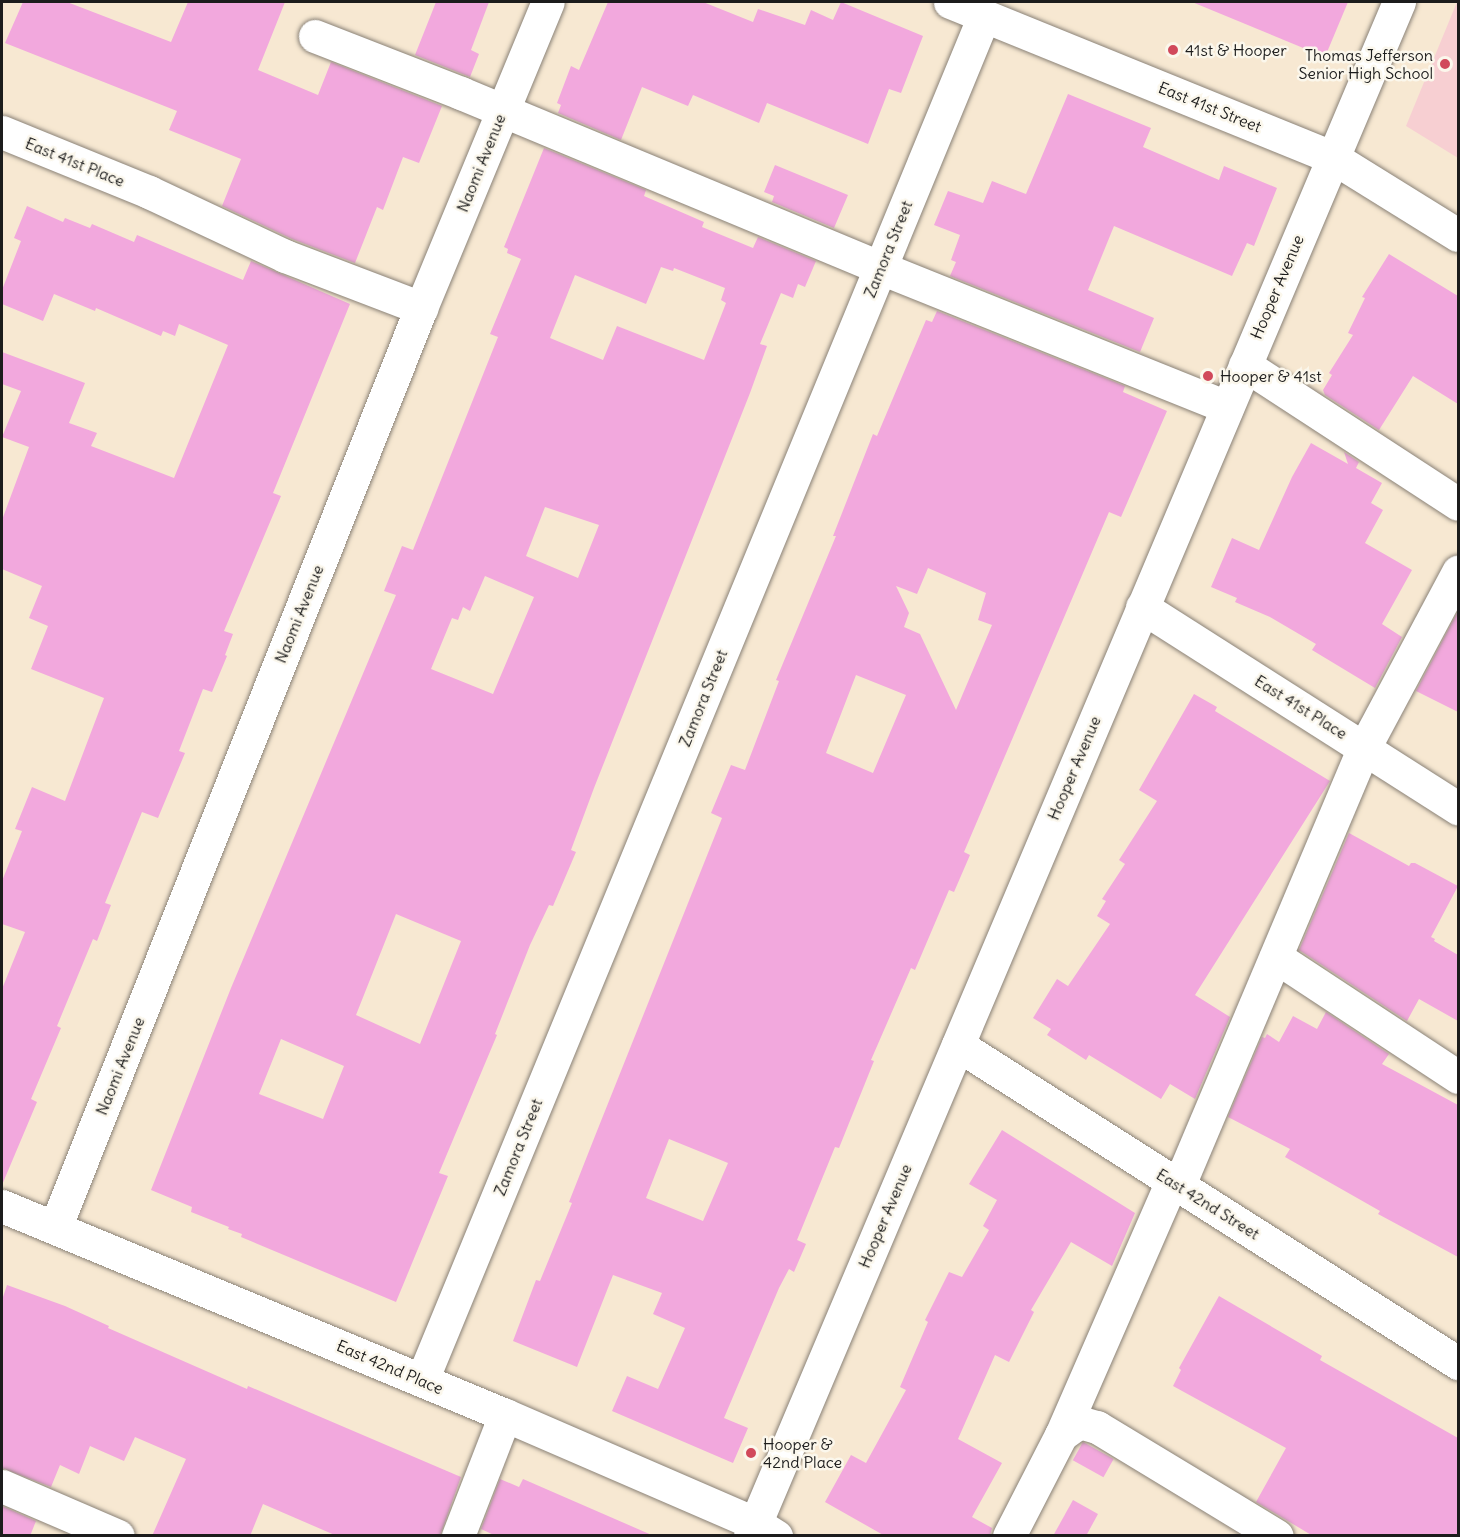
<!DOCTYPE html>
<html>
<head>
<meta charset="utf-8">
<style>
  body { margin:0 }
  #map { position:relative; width:1460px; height:1537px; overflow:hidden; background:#f7e8d2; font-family:Delius,sans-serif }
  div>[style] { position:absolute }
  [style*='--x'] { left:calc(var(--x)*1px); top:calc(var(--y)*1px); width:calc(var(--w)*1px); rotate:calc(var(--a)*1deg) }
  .built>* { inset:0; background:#f7cfd2 }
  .building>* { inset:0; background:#f2a8dd; transform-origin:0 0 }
  .roads { filter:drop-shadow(0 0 2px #8a8277) drop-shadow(0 0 2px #8a8277) }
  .minor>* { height:33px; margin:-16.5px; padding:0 16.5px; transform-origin:16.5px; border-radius:16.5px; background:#fff }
  .dots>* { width:16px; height:16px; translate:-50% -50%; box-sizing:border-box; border:3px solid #fbf7ec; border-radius:50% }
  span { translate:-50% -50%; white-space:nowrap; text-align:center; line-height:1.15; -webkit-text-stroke:5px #fbf7ec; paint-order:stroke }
  .poi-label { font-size:16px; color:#1c1c1c }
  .left { translate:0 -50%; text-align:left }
  .right { translate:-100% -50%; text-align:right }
  .street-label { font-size:16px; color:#1c1c1c }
  .frame { position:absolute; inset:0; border:3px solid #1c1c1c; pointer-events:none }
</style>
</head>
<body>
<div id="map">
  <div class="built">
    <i style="clip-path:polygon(1457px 2px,1458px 2px,1458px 158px,1406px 126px)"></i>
  </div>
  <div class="building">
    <i style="clip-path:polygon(23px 2px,67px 2px,171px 42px,188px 2px,285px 2px,258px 70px,318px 95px,331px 62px,442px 106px,419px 163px,403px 157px,383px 210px,377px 207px,355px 263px,292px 239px,222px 206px,241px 159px,169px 130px,177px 111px,5px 43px)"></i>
    <i style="clip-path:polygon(436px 2px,489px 2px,471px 50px,479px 54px,470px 77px,415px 55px)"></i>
    <i style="clip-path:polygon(608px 2px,703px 2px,753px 22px,758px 9px,805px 25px,811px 10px,833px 20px,841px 2px,923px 36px,901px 93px,889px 89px,868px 144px,767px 103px,759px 123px,693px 95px,688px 106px,642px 87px,621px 140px,558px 113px,561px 105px,557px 103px,571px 66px,579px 70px)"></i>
    <i style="clip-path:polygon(1192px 2px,1348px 2px,1325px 57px)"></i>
    <i style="clip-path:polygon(1068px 94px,1151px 128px,1143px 147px,1219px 180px,1224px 166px,1277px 188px,1254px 246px,1247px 243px,1232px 276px,1114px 226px,1088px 290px,1154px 318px,1140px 352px,950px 276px,956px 262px,951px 260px,960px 235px,934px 225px,948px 191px,983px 203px,992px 181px,1026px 194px)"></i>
    <i style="clip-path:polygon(evenodd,544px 148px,646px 190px,644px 196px,704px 222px,702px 227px,753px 248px,758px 237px,816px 261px,805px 287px,798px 284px,793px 298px,781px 293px,760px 344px,767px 346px,750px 393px,594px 788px,571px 850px,576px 852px,553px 906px,549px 905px,530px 945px,495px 1034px,497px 1035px,439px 1173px,448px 1176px,396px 1302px,241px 1237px,242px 1234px,228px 1229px,229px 1227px,191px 1212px,192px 1207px,151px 1190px,231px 988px,396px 595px,384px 591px,402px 546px,413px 550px,498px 337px,490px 334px,521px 259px,507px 253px,508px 249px,504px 247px,544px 148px,661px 267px,673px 271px,674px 268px,725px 288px,721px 300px,726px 303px,704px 360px,617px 326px,603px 360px,550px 338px,575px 275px,646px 304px,661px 267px,544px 148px,545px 507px,599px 525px,578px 578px,526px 556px,545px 507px,544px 148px,485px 576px,534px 597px,493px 694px,431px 669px,452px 618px,458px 620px,463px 607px,470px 611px,485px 576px,544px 148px,396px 914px,461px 941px,420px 1044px,356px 1015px,396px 914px,544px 148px,281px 1039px,344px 1066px,323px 1119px,259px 1094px,281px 1039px)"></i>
    <i style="clip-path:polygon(775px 165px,848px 195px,834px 228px,772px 202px,774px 196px,764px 192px)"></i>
    <i style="clip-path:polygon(27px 206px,63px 222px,65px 218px,90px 228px,92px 224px,134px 242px,137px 235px,243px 280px,251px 261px,350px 304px,273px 493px,281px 496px,224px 631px,233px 634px,225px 655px,227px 656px,212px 692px,203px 689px,179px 751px,185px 753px,158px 818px,142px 812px,105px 903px,111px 905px,97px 941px,93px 939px,57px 1026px,61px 1028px,31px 1099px,37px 1102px,2px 1185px,2px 989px,25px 932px,2px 924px,2px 881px,22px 831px,15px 829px,32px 787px,65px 801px,104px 698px,31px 669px,48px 626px,29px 618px,42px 586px,2px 569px,2px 520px,29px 447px,2px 437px,21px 391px,2px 384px,2px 352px,85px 383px,69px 423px,97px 433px,91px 446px,174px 478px,228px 345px,179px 324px,175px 336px,163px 331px,161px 336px,96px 308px,95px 311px,54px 294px,43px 321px,2px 304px,2px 290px,21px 241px,14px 238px)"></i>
    <i style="clip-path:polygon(1389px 254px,1458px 296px,1458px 404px,1413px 376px,1379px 430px,1325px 395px,1323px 390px,1332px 375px,1329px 373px,1353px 335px,1348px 333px,1365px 298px,1362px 297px)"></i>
    <i style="clip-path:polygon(evenodd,937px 311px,1125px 386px,1123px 392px,1167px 411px,1121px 517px,1109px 512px,964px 852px,970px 855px,954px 892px,949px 890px,915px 970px,911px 968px,871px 1060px,874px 1061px,839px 1148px,835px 1147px,797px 1240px,806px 1244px,794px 1272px,789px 1269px,779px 1288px,724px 1418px,748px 1428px,733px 1463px,612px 1411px,627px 1376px,658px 1389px,685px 1328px,653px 1314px,662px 1293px,613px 1275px,577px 1367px,513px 1341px,536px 1280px,540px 1281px,572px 1203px,569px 1202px,595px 1136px,722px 818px,711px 813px,731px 765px,745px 770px,779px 681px,776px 680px,836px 536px,833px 536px,873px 434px,877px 436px,926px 320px,932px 322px,937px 311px,928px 568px,986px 593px,978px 620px,992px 625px,956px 710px,920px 634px,904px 627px,909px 613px,896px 586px,917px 594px,928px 568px,937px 311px,856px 675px,906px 695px,873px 773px,826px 753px,856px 675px,937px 311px,669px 1139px,728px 1163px,703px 1221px,646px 1198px,669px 1139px)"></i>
    <i style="clip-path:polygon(1311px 443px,1348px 464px,1344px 452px,1359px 462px,1356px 468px,1382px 483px,1371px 503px,1383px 510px,1365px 543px,1412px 570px,1382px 624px,1402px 637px,1375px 688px,1312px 650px,1316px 644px,1270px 617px,1235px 602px,1237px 598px,1211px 587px,1232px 538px,1259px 550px,1292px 477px)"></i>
    <i style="clip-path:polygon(1458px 611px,1458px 712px,1416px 691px)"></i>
    <i style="clip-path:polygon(1194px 694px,1217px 707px,1215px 711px,1330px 781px,1195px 995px,1230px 1017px,1195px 1099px,1170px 1084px,1161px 1099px,1089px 1055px,1086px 1060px,1047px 1035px,1051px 1029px,1033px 1018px,1057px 979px,1068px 986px,1110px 924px,1097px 916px,1106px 901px,1102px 899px,1125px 864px,1119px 860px,1157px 801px,1139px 790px)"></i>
    <i style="clip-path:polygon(1349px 833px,1409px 866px,1411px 863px,1415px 863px,1458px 886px,1431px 937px,1435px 939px,1434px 941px,1458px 955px,1458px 1021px,1419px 999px,1407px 1021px,1299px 950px)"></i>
    <i style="clip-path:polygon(1326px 1012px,1389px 1054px,1382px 1064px,1458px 1105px,1458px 1257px,1378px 1214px,1380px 1211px,1285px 1157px,1290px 1149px,1228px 1117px,1262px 1037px,1265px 1038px,1267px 1034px,1279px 1042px,1293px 1016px,1317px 1029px)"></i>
    <i style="clip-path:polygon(1002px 1130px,1135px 1213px,1112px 1266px,1071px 1242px,1031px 1310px,1034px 1312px,1009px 1362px,995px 1355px,958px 1439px,1002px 1463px,972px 1517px,992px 1528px,990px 1536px,885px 1536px,825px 1502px,851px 1455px,866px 1463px,906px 1390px,900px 1387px,928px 1322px,925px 1320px,949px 1272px,962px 1277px,989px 1230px,983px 1226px,997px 1200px,969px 1184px)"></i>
    <i style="clip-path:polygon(7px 1285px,65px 1306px,109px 1326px,108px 1328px,247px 1389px,248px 1386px,461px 1477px,440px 1536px,337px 1536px,263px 1504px,250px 1536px,152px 1536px,186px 1459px,135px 1437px,124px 1461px,90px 1446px,79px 1474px,60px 1465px,51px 1487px,2px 1468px,2px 1300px)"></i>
    <i style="clip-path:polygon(1219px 1296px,1322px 1356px,1320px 1360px,1458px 1438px,1458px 1536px,1313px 1536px,1256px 1502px,1286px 1448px,1173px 1386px,1181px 1370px,1179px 1368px)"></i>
    <i style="left:1083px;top:1442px;width:35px;height:21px;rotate:29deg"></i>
    <i style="clip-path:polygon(500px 1479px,519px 1487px,523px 1479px,654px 1536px,496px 1536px,481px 1529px)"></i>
    <i style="clip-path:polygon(1073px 1500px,1098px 1514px,1086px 1536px,1053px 1536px)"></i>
    <i style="clip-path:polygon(2px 1506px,36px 1521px,30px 1536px,2px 1536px)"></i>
  </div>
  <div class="roads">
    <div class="minor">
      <i style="--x:950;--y:2;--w:412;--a:22.1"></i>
      <i style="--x:1332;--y:157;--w:148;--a:31.8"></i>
      <i style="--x:315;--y:36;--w:157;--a:21.3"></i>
      <i style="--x:461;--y:93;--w:455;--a:22.6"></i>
      <i style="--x:881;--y:268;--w:373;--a:21.9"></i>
      <i style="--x:2;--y:132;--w:159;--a:22.2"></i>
      <i style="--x:149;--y:192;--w:150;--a:25.2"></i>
      <i style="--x:285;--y:256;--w:146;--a:20.9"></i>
      <i style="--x:1245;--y:365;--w:254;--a:33.1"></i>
      <i style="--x:1142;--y:607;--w:375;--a:32.5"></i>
      <i style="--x:1276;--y:957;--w:218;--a:33.4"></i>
      <i style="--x:958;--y:1045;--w:593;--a:32.46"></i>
      <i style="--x:1179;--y:1185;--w:475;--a:-67.1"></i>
      <i style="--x:1364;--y:748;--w:200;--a:-61.9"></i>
      <i style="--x:2;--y:1206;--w:545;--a:22.56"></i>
      <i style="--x:505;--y:1415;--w:272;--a:23.4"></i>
      <i style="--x:755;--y:1523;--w:25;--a:32"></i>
      <i style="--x:55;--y:1228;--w:990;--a:-68.31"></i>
      <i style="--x:421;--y:308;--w:331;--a:-67.5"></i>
      <i style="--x:422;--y:1380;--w:1475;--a:-67.61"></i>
      <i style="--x:1061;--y:1435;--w:277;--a:-66.4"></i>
      <i style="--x:2;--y:1486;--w:126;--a:23.3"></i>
      <i style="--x:458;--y:1536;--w:130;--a:-68.8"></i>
      <i style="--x:750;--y:1536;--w:1666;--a:-67.07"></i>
      <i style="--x:1009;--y:1536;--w:114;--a:-62.8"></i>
      <i style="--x:1061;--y:1435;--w:22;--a:-36"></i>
      <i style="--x:1079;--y:1422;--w:19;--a:16"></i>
      <i style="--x:1097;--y:1427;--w:210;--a:31.2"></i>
    </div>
  </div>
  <div class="dots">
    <i style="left:1173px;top:50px;background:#d1495b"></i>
    <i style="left:1445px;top:64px;background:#d1495b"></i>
    <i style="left:1208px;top:376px;background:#d1495b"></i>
    <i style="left:751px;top:1453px;background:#d1495b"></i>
  </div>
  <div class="poi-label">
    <span class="left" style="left:1185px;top:50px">41st &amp; Hooper</span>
    <span class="right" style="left:1433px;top:64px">Thomas Jefferson<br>Senior High School</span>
    <span class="left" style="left:1220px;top:376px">Hooper &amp; 41st</span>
    <span class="left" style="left:763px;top:1453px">Hooper &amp;<br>42nd Place</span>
  </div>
  <div class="street-label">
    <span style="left:1210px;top:107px;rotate:22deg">East 41st Street</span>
    <span style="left:75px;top:162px;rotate:22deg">East 41st Place</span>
    <span style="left:481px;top:163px;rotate:-68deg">Naomi Avenue</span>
    <span style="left:888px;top:249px;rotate:-68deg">Zamora Street</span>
    <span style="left:1277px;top:287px;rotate:-67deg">Hooper Avenue</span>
    <span style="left:299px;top:614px;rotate:-68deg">Naomi Avenue</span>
    <span style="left:703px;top:698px;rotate:-68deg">Zamora Street</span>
    <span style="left:1301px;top:707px;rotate:32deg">East 41st Place</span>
    <span style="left:1074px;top:768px;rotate:-67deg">Hooper Avenue</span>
    <span style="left:120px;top:1066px;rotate:-68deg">Naomi Avenue</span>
    <span style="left:518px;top:1147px;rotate:-68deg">Zamora Street</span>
    <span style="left:1208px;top:1204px;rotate:32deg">East 42nd Street</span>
    <span style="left:885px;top:1216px;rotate:-67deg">Hooper Avenue</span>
    <span style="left:390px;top:1367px;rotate:23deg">East 42nd Place</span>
  </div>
  <div class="frame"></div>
</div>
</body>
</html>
